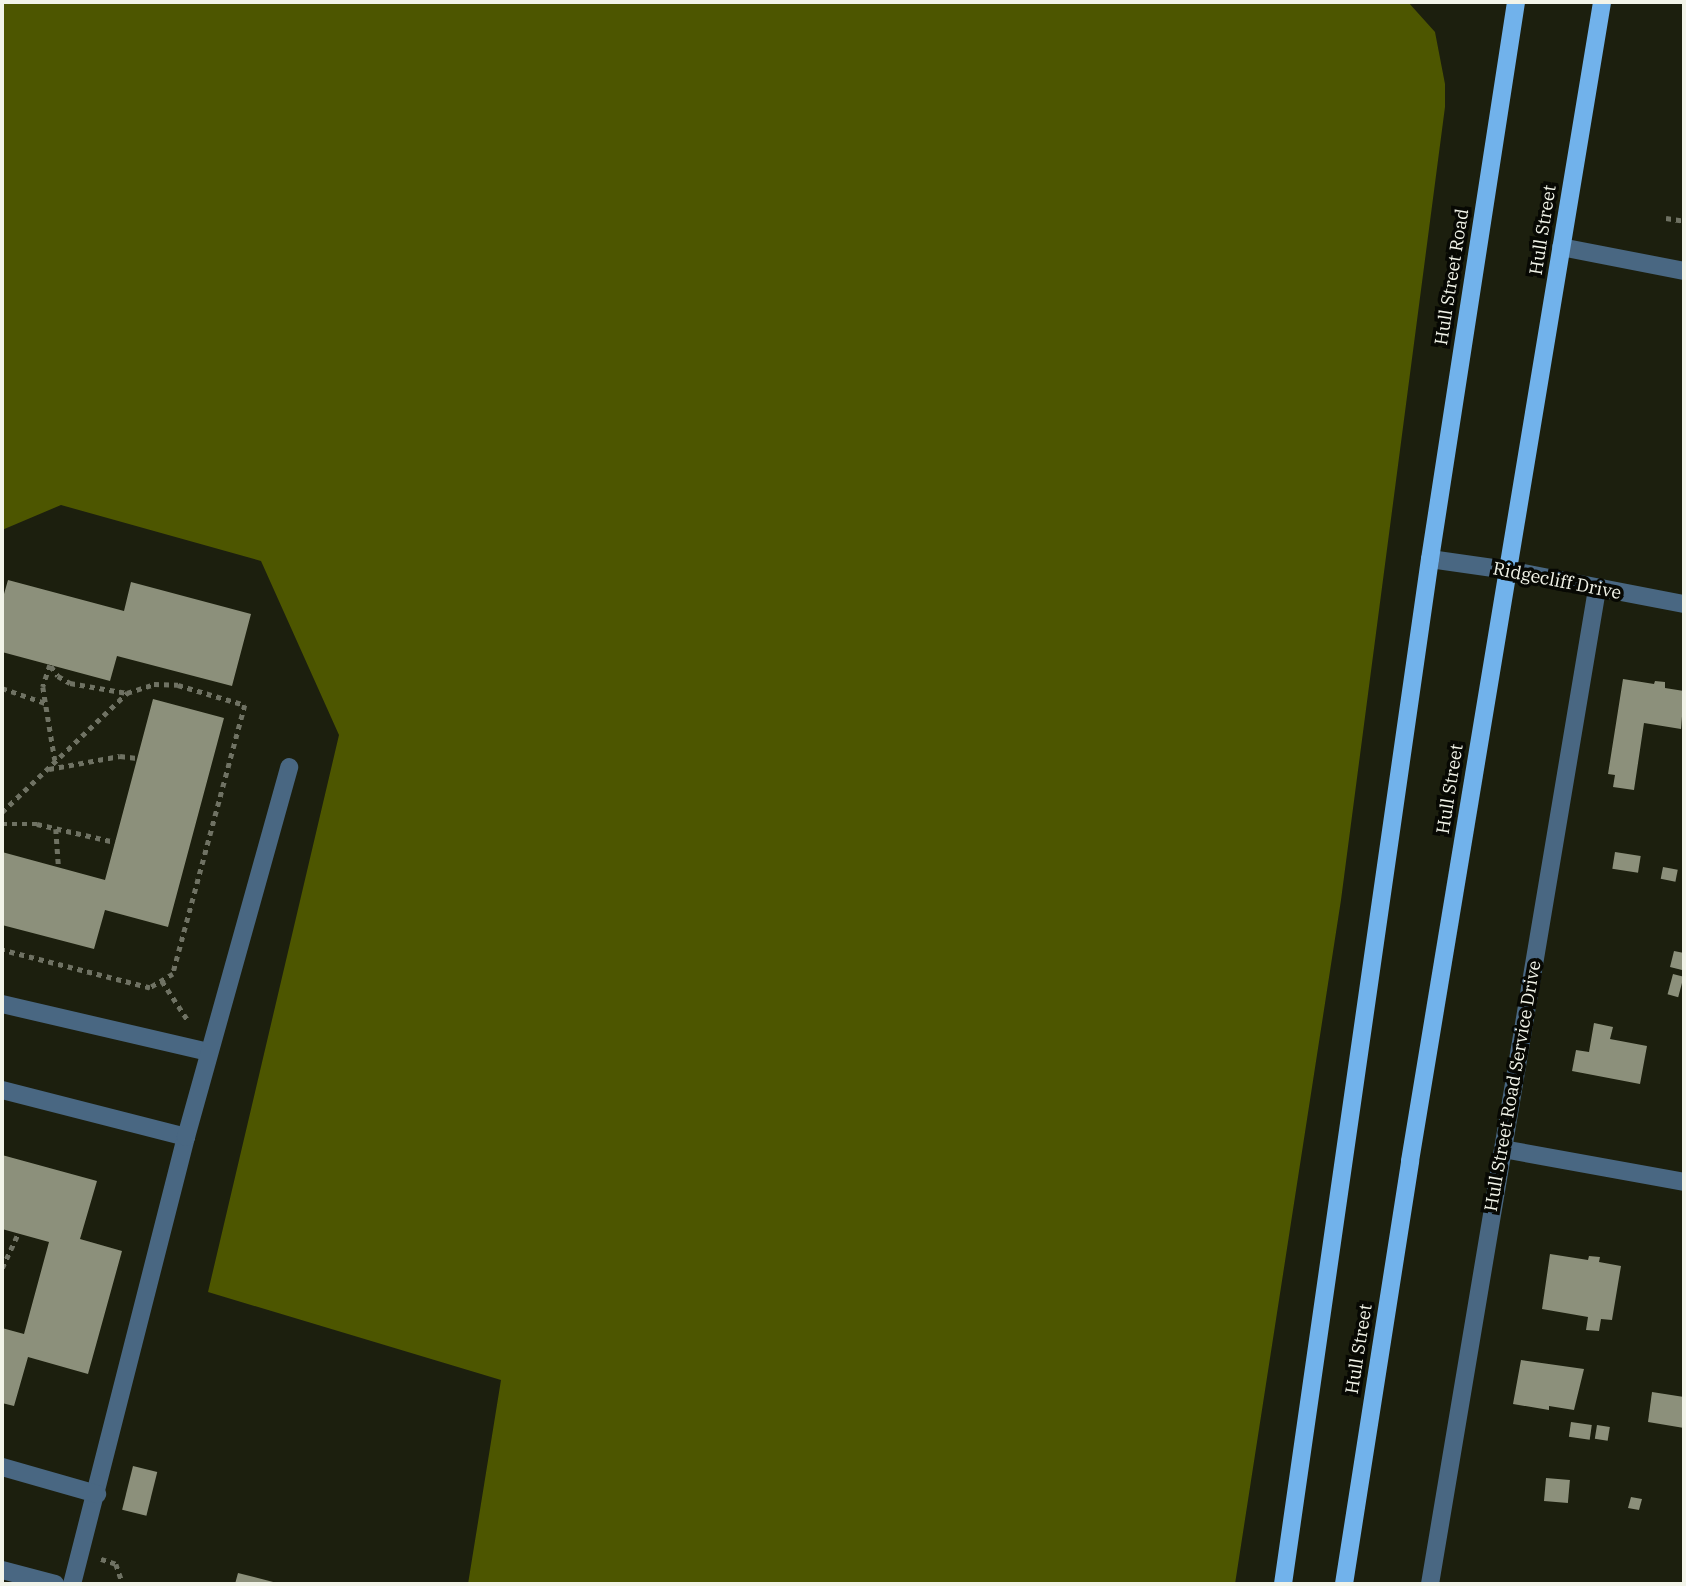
<!DOCTYPE html>
<html>
<head>
<meta charset="utf-8">
<style>
  body { margin:0 }
  #map { position:relative; width:1686px; height:1586px; overflow:hidden; background:#1c1f0e; font-family:"IBM Plex Serif",serif }
  div>[style] { position:absolute }
  [style*='--x'] { left:calc(var(--x)*1px); top:calc(var(--y)*1px); width:calc(var(--w)*1px); rotate:calc(var(--a)*1deg) }
  .forest>* { inset:0; background:#4d5600 }
  .building>* { inset:0; background:#8c907b; transform-origin:0 0 }
  .path>* { height:4.5px; margin-top:-2.25px; transform-origin:0; background:repeating-linear-gradient(90deg,#6f7263 0 5px,transparent 0 10px) }
  .minor>* { height:18px; margin:-9px; padding:0 9px; transform-origin:9px; border-radius:9px; background:#496782 }
  .major>* { height:18px; margin:-9px; padding:0 9px; transform-origin:9px; border-radius:9px; background:#71b2eb }
  span { translate:-50% -50%; white-space:nowrap; text-align:center; line-height:1.15; -webkit-text-stroke:7px #070803; paint-order:stroke }
  .street-label { font-size:18px; color:#f2f4e9 }
  .frame { position:absolute; inset:0; border:4px solid #f2f4e9; pointer-events:none }
</style>
</head>
<body>
<div id="map">
  <div class="forest">
    <i style="clip-path:polygon(2px 2px,1408px 2px,1435px 32px,1445px 84px,1445px 107px,1341px 900px,1235px 1584px,468px 1584px,501px 1380px,208px 1292px,339px 735px,261px 561px,61px 505px,2px 530px)"></i>
  </div>
  <div class="building">
    <i style="clip-path:polygon(8px 580px,124px 611px,131px 582px,251px 614px,232px 686px,117px 656px,110px 681px,2px 652px,2px 601px)"></i>
    <i style="clip-path:polygon(1623px 679px,1654px 684px,1655px 681px,1665px 682px,1665px 688px,1684px 691px,1681px 729px,1644px 723px,1634px 790px,1613px 787px,1615px 775px,1608px 774px)"></i>
    <i style="clip-path:polygon(153px 699px,224px 718px,168px 927px,105px 910px,94px 949px,2px 925px,2px 852px,105px 880px)"></i>
    <i style="left:1615px;top:852px;width:26px;height:17px;rotate:9deg"></i>
    <i style="left:1663px;top:867px;width:15px;height:12px;rotate:11deg"></i>
    <i style="clip-path:polygon(1674px 951px,1684px 953px,1682px 970px,1670px 967px)"></i>
    <i style="left:1673px;top:974px;width:11px;height:21px;rotate:15deg"></i>
    <i style="clip-path:polygon(1594px 1023px,1613px 1027px,1610px 1039px,1647px 1046px,1640px 1084px,1572px 1071px,1576px 1050px,1589px 1052px)"></i>
    <i style="clip-path:polygon(2px 1155px,97px 1181px,80px 1239px,122px 1251px,88px 1374px,28px 1357px,14px 1406px,2px 1403px,2px 1328px,24px 1334px,49px 1242px,2px 1229px)"></i>
    <i style="clip-path:polygon(1550px 1254px,1588px 1260px,1589px 1256px,1600px 1257px,1599px 1262px,1621px 1266px,1612px 1320px,1601px 1319px,1599px 1331px,1586px 1330px,1588px 1317px,1542px 1309px)"></i>
    <i style="clip-path:polygon(1521px 1360px,1584px 1369px,1574px 1410px,1549px 1406px,1549px 1410px,1513px 1404px)"></i>
    <i style="clip-path:polygon(1652px 1392px,1684px 1397px,1684px 1428px,1648px 1422px)"></i>
    <i style="left:1571px;top:1422px;width:21px;height:15px;rotate:8deg"></i>
    <i style="left:1597px;top:1425px;width:13px;height:14px;rotate:9deg"></i>
    <i style="left:133px;top:1466px;width:25px;height:45px;rotate:14deg"></i>
    <i style="left:1546px;top:1478px;width:24px;height:23px;rotate:5deg"></i>
    <i style="clip-path:polygon(1631px 1497px,1642px 1499px,1639px 1510px,1628px 1508px)"></i>
    <i style="clip-path:polygon(238px 1573px,277px 1583px,277px 1584px,235px 1584px)"></i>
  </div>
  <div class="path">
    <i style="--x:1666;--y:218;--w:18;--a:9"></i>
    <i style="--x:50;--y:665;--w:23;--a:108"></i>
    <i style="--x:43;--y:687;--w:74;--a:80.7"></i>
    <i style="--x:51;--y:666;--w:12;--a:55"></i>
    <i style="--x:58;--y:676;--w:14;--a:30"></i>
    <i style="--x:70;--y:683;--w:58;--a:10"></i>
    <i style="--x:2;--y:688;--w:46;--a:19.2"></i>
    <i style="--x:49;--y:769;--w:72;--a:-10.4"></i>
    <i style="--x:120;--y:756;--w:17;--a:7"></i>
    <i style="--x:2;--y:812;--w:173;--a:-43.6"></i>
    <i style="--x:127;--y:693;--w:28;--a:-18"></i>
    <i style="--x:154;--y:684;--w:24;--a:2"></i>
    <i style="--x:178;--y:685;--w:70;--a:16.6"></i>
    <i style="--x:245;--y:705;--w:278;--a:105"></i>
    <i style="--x:173;--y:974;--w:27;--a:149"></i>
    <i style="--x:150;--y:988;--w:153;--a:-165.6"></i>
    <i style="--x:2;--y:824;--w:35;--a:0"></i>
    <i style="--x:37;--y:824;--w:80;--a:13"></i>
    <i style="--x:56;--y:829;--w:39;--a:86"></i>
    <i style="--x:162;--y:981;--w:49;--a:56.6"></i>
    <i style="--x:2;--y:1268;--w:38;--a:-65"></i>
    <i style="--x:101;--y:1559;--w:16;--a:18"></i>
    <i style="--x:116;--y:1564;--w:21;--a:71"></i>
  </div>
  <div class="minor">
    <i style="--x:1561;--y:247;--w:125;--a:11"></i>
    <i style="--x:1430;--y:559;--w:78;--a:8.1"></i>
    <i style="--x:1507;--y:570;--w:180;--a:10.9"></i>
    <i style="--x:2;--y:1004;--w:212;--a:13.1"></i>
    <i style="--x:2;--y:1090;--w:190;--a:14.3"></i>
    <i style="--x:186;--y:1137;--w:461;--a:104.3"></i>
    <i style="--x:186;--y:1137;--w:384;--a:-74.4"></i>
    <i style="--x:1503;--y:1149;--w:184;--a:10.3"></i>
    <i style="--x:2;--y:1467;--w:99;--a:15.9"></i>
    <i style="--x:2;--y:1570;--w:55;--a:14.8"></i>
    <i style="--x:1430;--y:1584;--w:1009;--a:-80.47"></i>
  </div>
  <div class="major">
    <i style="--x:1283;--y:1584;--w:1035;--a:-81.84"></i>
    <i style="--x:1430;--y:559;--w:564;--a:-81.22"></i>
    <i style="--x:1344;--y:1584;--w:428;--a:-81.1"></i>
    <i style="--x:1410;--y:1161;--w:1175;--a:-80.59"></i>
  </div>
  <div class="street-label">
    <span style="left:1543px;top:230px;rotate:-81deg">Hull Street</span>
    <span style="left:1452px;top:277px;rotate:-81deg">Hull Street Road</span>
    <span style="left:1557px;top:581px;rotate:11deg">Ridgecliff Drive</span>
    <span style="left:1450px;top:789px;rotate:-81deg">Hull Street</span>
    <span style="left:1513px;top:1086px;rotate:-80deg">Hull Street Road Service Drive</span>
    <span style="left:1359px;top:1349px;rotate:-81deg">Hull Street</span>
  </div>
  <div class="frame"></div>
</div>
</body>
</html>
